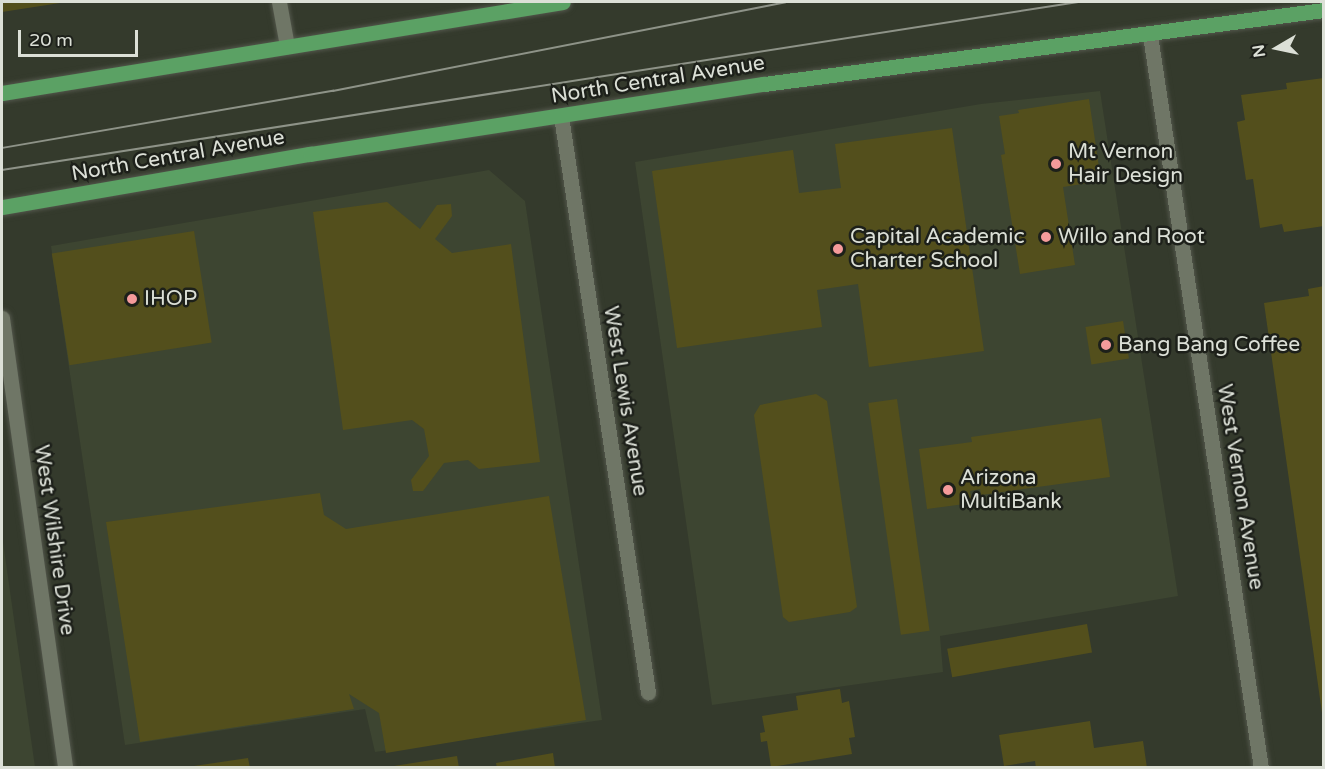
<!DOCTYPE html>
<html>
<head>
<meta charset="utf-8">
<style>
  body { margin:0 }
  #map { position:relative; width:1325px; height:769px; overflow:hidden; background:#343a2c; font-family:"Varela Round",sans-serif }
  div>[style] { position:absolute }
  [style*='--x'] { left:calc(var(--x)*1px); top:calc(var(--y)*1px); width:calc(var(--w)*1px); rotate:calc(var(--a)*1deg) }
  .built>* { inset:0; background:#3d4531 }
  .building>* { inset:0; background:#534f1c; transform-origin:0 0 }
  .roads { filter:drop-shadow(0 0 2px #52564b) drop-shadow(0 0 2px #52564b) }
  .minor>* { height:15px; margin:-7.5px; padding:0 7.5px; transform-origin:7.5px; border-radius:7.5px; background:#6f7666 }
  .major>* { height:15px; margin:-7.5px; padding:0 7.5px; transform-origin:7.5px; border-radius:7.5px; background:#5ba164 }
  .tram>* { height:1.5px; margin:-0.75px; padding:0 0.75px; transform-origin:0.75px; border-radius:0.75px; background:#8e9388 }
  .dots>* { width:16px; height:16px; translate:-50% -50%; box-sizing:border-box; border:3px solid #1d201a; border-radius:50% }
  span { translate:-50% -50%; white-space:nowrap; text-align:center; line-height:1.15; -webkit-text-stroke:5px #1d201a; paint-order:stroke }
  .street-label { font-size:21px; color:#dce0d7 }
  .poi-label { font-size:21px; color:#dce0d7 }
  .left { translate:0 -50%; text-align:left }
  .frame { position:absolute; inset:0; border:3px solid #dce0d7; pointer-events:none }
  .north { position:absolute; left:1247px; top:18px; width:60px; height:60px; -webkit-text-stroke:4px #1d201a; paint-order:stroke; rotate:261deg; font-size:16px; font-weight:700; line-height:24px; text-align:center; color:#dce0d7 }
  .north::after { content:''; display:block; margin:auto; width:21px; height:27px; background:#dce0d7; clip-path:polygon(50% 0,100% 100%,50% 72%,0 100%) }
  .scale { position:absolute; left:18px; top:30px; width:120px; height:27px; box-sizing:border-box; border:3px solid #dce0d7; border-top:0; padding-left:8px; font-size:18px; line-height:21px; white-space:nowrap; color:#dce0d7; -webkit-text-stroke:4px #1d201a; paint-order:stroke }
</style>
</head>
<body>
<div id="map">
  <div class="built">
    <i style="clip-path:polygon(1100px 91px,1178px 596px,940px 636px,943px 672px,712px 705px,635px 162px,981px 104px)"></i>
    <i style="clip-path:polygon(489px 170px,525px 201px,602px 720px,375px 752px,365px 709px,125px 745px,51px 246px)"></i>
    <i style="clip-path:polygon(2px 535px,35px 767px,2px 767px)"></i>
  </div>
  <div class="building">
    <i style="clip-path:polygon(2px 2px,60px 2px,60px 3px,2px 12px)"></i>
    <i style="clip-path:polygon(1324px 78px,1324px 226px,1284px 232px,1282px 224px,1260px 228px,1253px 179px,1246px 180px,1237px 122px,1245px 120px,1241px 95px,1287px 89px,1286px 83px)"></i>
    <i style="clip-path:polygon(1089px 99px,1101px 181px,1063px 187px,1075px 265px,1020px 274px,1001px 155px,1005px 154px,999px 116px,1019px 113px,1018px 110px)"></i>
    <i style="clip-path:polygon(952px 128px,984px 351px,869px 367px,858px 284px,817px 290px,822px 327px,677px 348px,652px 171px,793px 150px,799px 193px,841px 188px,835px 144px)"></i>
    <i style="clip-path:polygon(387px 202px,420px 229px,437px 205px,451px 204px,452px 216px,435px 239px,452px 253px,511px 244px,540px 462px,479px 469px,468px 460px,444px 463px,423px 491px,413px 491px,411px 480px,429px 456px,424px 429px,412px 420px,343px 430px,313px 212px)"></i>
    <i style="left:194px;top:231px;width:113px;height:144px;rotate:81deg"></i>
    <i style="clip-path:polygon(1324px 286px,1324px 713px,1322px 713px,1264px 303px,1309px 296px,1308px 289px)"></i>
    <i style="left:1123px;top:321px;width:38px;height:38px;rotate:81deg"></i>
    <i style="clip-path:polygon(816px 394px,827px 401px,857px 607px,850px 612px,789px 622px,783px 617px,754px 415px,760px 405px)"></i>
    <i style="left:897px;top:399px;width:234px;height:29px;rotate:82deg"></i>
    <i style="clip-path:polygon(1101px 418px,1110px 477px,981px 495px,980px 489px,970px 491px,972px 503px,927px 509px,919px 449px,972px 442px,971px 437px)"></i>
    <i style="clip-path:polygon(320px 493px,324px 515px,346px 529px,549px 496px,586px 720px,386px 753px,379px 713px,349px 694px,354px 709px,140px 742px,106px 522px)"></i>
    <i style="left:1087px;top:624px;width:29px;height:142px;rotate:80deg"></i>
    <i style="clip-path:polygon(840px 689px,842px 703px,849px 701px,855px 737px,849px 738px,852px 754px,771px 767px,767px 741px,761px 742px,760px 733px,765px 732px,762px 716px,798px 710px,796px 696px)"></i>
    <i style="clip-path:polygon(1090px 721px,1094px 748px,1143px 741px,1147px 768px,1036px 768px,1035px 761px,1004px 766px,999px 735px)"></i>
    <i style="clip-path:polygon(553px 753px,555px 768px,497px 768px,496px 763px)"></i>
    <i style="clip-path:polygon(457px 756px,459px 768px,394px 768px,394px 766px)"></i>
    <i style="clip-path:polygon(248px 758px,250px 768px,194px 768px,194px 766px)"></i>
  </div>
  <div class="roads">
    <div class="minor">
      <i style="--x:279;--y:2;--w:45;--a:79.7"></i>
      <i style="--x:1150;--y:35;--w:741;--a:81.39"></i>
      <i style="--x:561;--y:116;--w:583;--a:81.41"></i>
      <i style="--x:2;--y:318;--w:454;--a:82"></i>
    </div>
    <div class="major">
      <i style="--x:2;--y:93;--w:568;--a:-9.21"></i>
      <i style="--x:2;--y:207;--w:313;--a:-9.8"></i>
      <i style="--x:310;--y:154;--w:459;--a:-8.8"></i>
      <i style="--x:764;--y:84;--w:565;--a:-7.53"></i>
    </div>
  </div>
  <div class="tram">
    <i style="--x:2;--y:148;--w:336;--a:-9.8"></i>
    <i style="--x:333;--y:91;--w:461;--a:-11.1"></i>
    <i style="--x:2;--y:170;--w:1089;--a:-8.87"></i>
  </div>
  <div class="dots">
    <i style="left:1056px;top:164px;background:#f59b9b"></i>
    <i style="left:1046px;top:237px;background:#f59b9b"></i>
    <i style="left:838px;top:249px;background:#f59b9b"></i>
    <i style="left:132px;top:299px;background:#f59b9b"></i>
    <i style="left:1106px;top:345px;background:#f59b9b"></i>
    <i style="left:948px;top:490px;background:#f59b9b"></i>
  </div>
  <div class="street-label">
    <span style="left:658px;top:80px;rotate:-9deg">North Central Avenue</span>
    <span style="left:178px;top:156px;rotate:-10deg">North Central Avenue</span>
    <span style="left:625px;top:401px;rotate:81deg">West Lewis Avenue</span>
    <span style="left:1240px;top:487px;rotate:81deg">West Vernon Avenue</span>
    <span style="left:54px;top:540px;rotate:82deg">West Wilshire Drive</span>
  </div>
  <div class="poi-label">
    <span class="left" style="left:1068px;top:164px">Mt Vernon<br>Hair Design</span>
    <span class="left" style="left:850px;top:249px">Capital Academic<br>Charter School</span>
    <span class="left" style="left:1058px;top:237px">Willo and Root</span>
    <span class="left" style="left:144px;top:299px">IHOP</span>
    <span class="left" style="left:1118px;top:345px">Bang Bang Coffee</span>
    <span class="left" style="left:960px;top:490px">Arizona<br>MultiBank</span>
  </div>
  <div class="frame"></div>
  <div class="north">N</div>
  <div class="scale">20 m</div>
</div>
</body>
</html>
